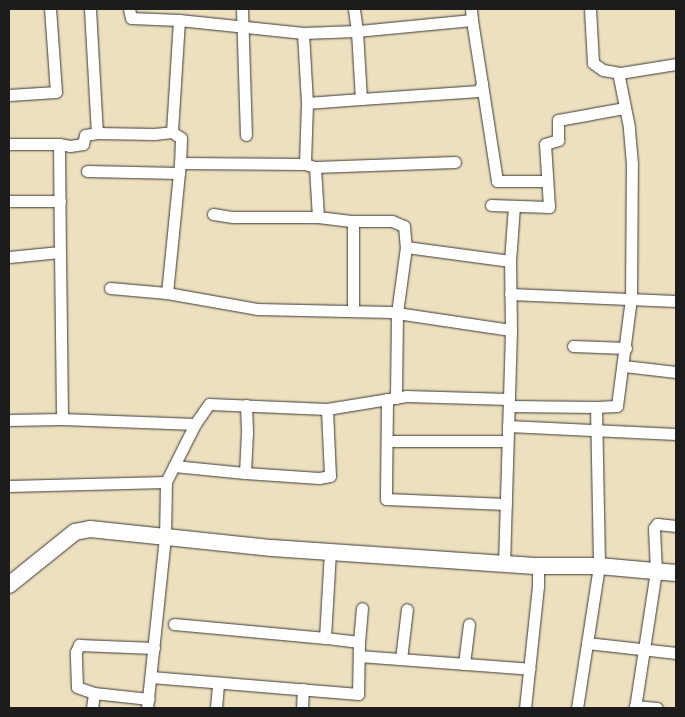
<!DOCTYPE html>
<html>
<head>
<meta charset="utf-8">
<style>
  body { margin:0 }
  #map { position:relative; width:685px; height:717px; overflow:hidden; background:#ece0bf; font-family:"Libre Bodoni",serif }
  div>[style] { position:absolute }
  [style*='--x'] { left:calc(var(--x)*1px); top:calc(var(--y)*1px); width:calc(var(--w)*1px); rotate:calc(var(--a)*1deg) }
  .roads { filter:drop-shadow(0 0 1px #3b3934) drop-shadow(0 0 1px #3b3934) }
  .street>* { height:11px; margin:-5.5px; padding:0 5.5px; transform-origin:5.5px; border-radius:5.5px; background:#fff }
  .secondary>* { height:16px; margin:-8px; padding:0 8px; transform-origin:8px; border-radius:8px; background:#fff }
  span { translate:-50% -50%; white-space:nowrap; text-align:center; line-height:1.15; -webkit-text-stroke:4px #f7f3e8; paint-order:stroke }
  .frame { position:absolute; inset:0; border:10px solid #1c1c1c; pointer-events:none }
</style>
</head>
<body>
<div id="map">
  <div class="roads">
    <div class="street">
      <i style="--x:90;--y:9;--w:124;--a:86.8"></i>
      <i style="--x:129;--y:9;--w:9;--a:77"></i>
      <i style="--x:131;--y:18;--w:48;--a:2.4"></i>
      <i style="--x:179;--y:20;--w:125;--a:6"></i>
      <i style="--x:242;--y:9;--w:126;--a:88.2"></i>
      <i style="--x:471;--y:9;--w:11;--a:85"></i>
      <i style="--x:472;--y:20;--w:116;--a:174.5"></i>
      <i style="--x:357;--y:31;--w:54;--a:177.9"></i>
      <i style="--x:303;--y:33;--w:70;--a:86.7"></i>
      <i style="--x:307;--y:103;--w:61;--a:91.9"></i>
      <i style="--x:305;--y:164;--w:125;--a:-179.5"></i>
      <i style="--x:180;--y:163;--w:131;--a:95.7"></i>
      <i style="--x:167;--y:293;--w:91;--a:10.1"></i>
      <i style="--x:257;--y:309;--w:133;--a:1.3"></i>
      <i style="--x:390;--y:312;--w:122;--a:8.5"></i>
      <i style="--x:511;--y:330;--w:233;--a:91.7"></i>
      <i style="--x:590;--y:9;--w:54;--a:86.8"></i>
      <i style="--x:593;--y:63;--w:12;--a:35"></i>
      <i style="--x:603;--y:70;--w:17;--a:10"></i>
      <i style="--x:179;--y:20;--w:112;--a:93.6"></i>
      <i style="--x:172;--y:132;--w:11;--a:34"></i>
      <i style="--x:181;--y:138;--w:25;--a:92"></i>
      <i style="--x:482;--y:84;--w:98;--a:81.2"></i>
      <i style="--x:497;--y:181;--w:50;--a:0"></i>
      <i style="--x:9;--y:95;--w:47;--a:-3.7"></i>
      <i style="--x:56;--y:92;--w:83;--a:-94.1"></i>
      <i style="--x:361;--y:99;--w:118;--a:-3.9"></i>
      <i style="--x:479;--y:91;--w:8;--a:-67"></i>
      <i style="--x:482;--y:84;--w:65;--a:-98.9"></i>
      <i style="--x:307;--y:103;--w:54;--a:-4.2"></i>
      <i style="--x:361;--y:99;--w:68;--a:-93.4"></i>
      <i style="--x:357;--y:31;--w:22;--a:-98"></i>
      <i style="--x:9;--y:144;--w:50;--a:0"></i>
      <i style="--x:59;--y:144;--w:108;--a:89.5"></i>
      <i style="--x:59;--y:144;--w:11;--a:10"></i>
      <i style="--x:70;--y:146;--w:13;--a:-9"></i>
      <i style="--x:83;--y:144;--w:9;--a:-77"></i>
      <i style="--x:85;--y:135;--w:12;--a:-9"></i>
      <i style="--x:97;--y:133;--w:57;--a:1"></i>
      <i style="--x:154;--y:134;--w:18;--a:-6"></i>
      <i style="--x:305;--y:164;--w:10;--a:17"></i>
      <i style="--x:315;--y:167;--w:140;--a:-2"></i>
      <i style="--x:315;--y:167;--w:50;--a:86.6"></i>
      <i style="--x:87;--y:171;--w:92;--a:1.2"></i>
      <i style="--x:9;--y:201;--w:51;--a:0"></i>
      <i style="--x:491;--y:205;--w:58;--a:2"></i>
      <i style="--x:549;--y:207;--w:63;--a:-93.6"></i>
      <i style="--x:545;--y:144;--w:14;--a:-17"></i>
      <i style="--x:558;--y:140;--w:20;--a:-90"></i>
      <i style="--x:558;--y:120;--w:68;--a:-10.2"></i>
      <i style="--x:213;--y:214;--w:20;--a:9"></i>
      <i style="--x:233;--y:217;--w:85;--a:0"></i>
      <i style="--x:318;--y:217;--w:35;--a:7"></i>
      <i style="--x:353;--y:221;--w:39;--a:0"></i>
      <i style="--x:392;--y:221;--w:13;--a:23"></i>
      <i style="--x:404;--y:226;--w:21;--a:85"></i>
      <i style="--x:406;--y:247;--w:67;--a:97.8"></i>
      <i style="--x:397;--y:313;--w:85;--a:90.7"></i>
      <i style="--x:353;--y:221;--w:90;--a:90"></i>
      <i style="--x:406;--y:247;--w:105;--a:7.7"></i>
      <i style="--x:9;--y:257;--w:51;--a:-5.6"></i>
      <i style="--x:60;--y:252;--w:167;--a:89.3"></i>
      <i style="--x:62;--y:419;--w:133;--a:2.2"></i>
      <i style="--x:195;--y:424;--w:65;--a:116.6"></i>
      <i style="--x:166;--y:482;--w:55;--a:91"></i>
      <i style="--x:165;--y:537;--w:172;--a:96"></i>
      <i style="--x:110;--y:288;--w:57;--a:5"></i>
      <i style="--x:510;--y:294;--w:166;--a:2.4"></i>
      <i style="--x:511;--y:330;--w:69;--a:-90.8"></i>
      <i style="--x:510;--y:261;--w:54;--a:-85.8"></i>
      <i style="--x:573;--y:346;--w:53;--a:2.2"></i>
      <i style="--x:624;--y:366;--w:52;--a:6.6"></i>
      <i style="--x:387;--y:399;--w:100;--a:90.6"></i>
      <i style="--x:386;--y:499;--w:120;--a:2.4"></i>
      <i style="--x:509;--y:406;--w:87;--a:0.7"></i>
      <i style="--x:596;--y:407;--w:159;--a:88.9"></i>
      <i style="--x:599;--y:566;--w:144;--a:98.8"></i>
      <i style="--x:596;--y:407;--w:21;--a:-3"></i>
      <i style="--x:617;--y:406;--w:109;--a:-82.6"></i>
      <i style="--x:631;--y:298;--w:134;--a:-89.6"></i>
      <i style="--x:632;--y:164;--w:37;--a:-95"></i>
      <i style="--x:629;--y:127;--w:51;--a:-101.3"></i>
      <i style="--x:619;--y:77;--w:4;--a:-76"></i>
      <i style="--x:620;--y:73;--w:57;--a:-9.1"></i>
      <i style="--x:9;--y:420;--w:53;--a:-1.1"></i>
      <i style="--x:195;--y:424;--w:24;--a:-55"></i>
      <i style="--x:209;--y:404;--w:118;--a:2.4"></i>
      <i style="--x:327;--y:409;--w:80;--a:-9.3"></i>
      <i style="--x:406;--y:396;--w:103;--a:1.7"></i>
      <i style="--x:508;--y:426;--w:168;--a:2.7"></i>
      <i style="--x:387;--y:441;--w:120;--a:0"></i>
      <i style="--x:174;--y:466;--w:71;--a:5.6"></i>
      <i style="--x:245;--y:473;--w:74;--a:3.9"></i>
      <i style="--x:319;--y:478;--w:11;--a:-10"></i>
      <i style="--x:330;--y:476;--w:67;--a:-92.6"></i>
      <i style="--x:245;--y:473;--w:41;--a:-87.2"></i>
      <i style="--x:247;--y:432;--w:27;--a:-92"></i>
      <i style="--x:9;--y:486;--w:157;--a:-1.5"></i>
      <i style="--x:174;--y:624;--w:152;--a:5.3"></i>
      <i style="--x:325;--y:638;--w:86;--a:-86.7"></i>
      <i style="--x:359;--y:642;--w:34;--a:-85"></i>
      <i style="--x:587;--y:643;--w:90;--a:6.4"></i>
      <i style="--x:359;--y:656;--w:171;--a:4.3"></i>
      <i style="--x:401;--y:659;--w:50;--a:-83.2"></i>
      <i style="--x:464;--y:664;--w:40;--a:-82.9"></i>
      <i style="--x:151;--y:677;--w:208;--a:4.7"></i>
      <i style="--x:358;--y:694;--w:52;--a:-88.9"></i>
      <i style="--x:359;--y:642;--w:34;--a:-173"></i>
      <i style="--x:94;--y:693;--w:18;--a:-161"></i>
      <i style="--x:77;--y:687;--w:35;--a:-92"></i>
      <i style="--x:76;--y:652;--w:8;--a:-67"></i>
      <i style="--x:79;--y:645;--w:75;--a:2.3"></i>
      <i style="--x:635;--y:706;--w:22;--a:5"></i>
      <i style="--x:92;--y:708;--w:15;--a:-82"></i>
      <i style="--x:94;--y:693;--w:55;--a:6.2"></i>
      <i style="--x:216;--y:708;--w:25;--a:-85"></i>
      <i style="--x:302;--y:708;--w:19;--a:-87"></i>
      <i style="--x:525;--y:708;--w:123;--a:-83.9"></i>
      <i style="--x:538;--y:586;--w:20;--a:-90"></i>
      <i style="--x:635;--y:708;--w:139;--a:-81.3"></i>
      <i style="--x:656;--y:571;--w:43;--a:-92.7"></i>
      <i style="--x:654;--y:528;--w:5;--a:-53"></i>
      <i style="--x:657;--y:524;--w:19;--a:6"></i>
    </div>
    <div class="secondary">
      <i style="--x:9;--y:585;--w:85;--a:-38.8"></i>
      <i style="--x:75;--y:532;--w:15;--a:-11"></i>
      <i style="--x:90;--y:529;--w:183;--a:6"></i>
      <i style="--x:272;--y:548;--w:267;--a:3.9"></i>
      <i style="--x:538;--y:566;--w:61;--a:0"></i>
      <i style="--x:599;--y:566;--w:77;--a:5.2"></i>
    </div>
  </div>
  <div class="frame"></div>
</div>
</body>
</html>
